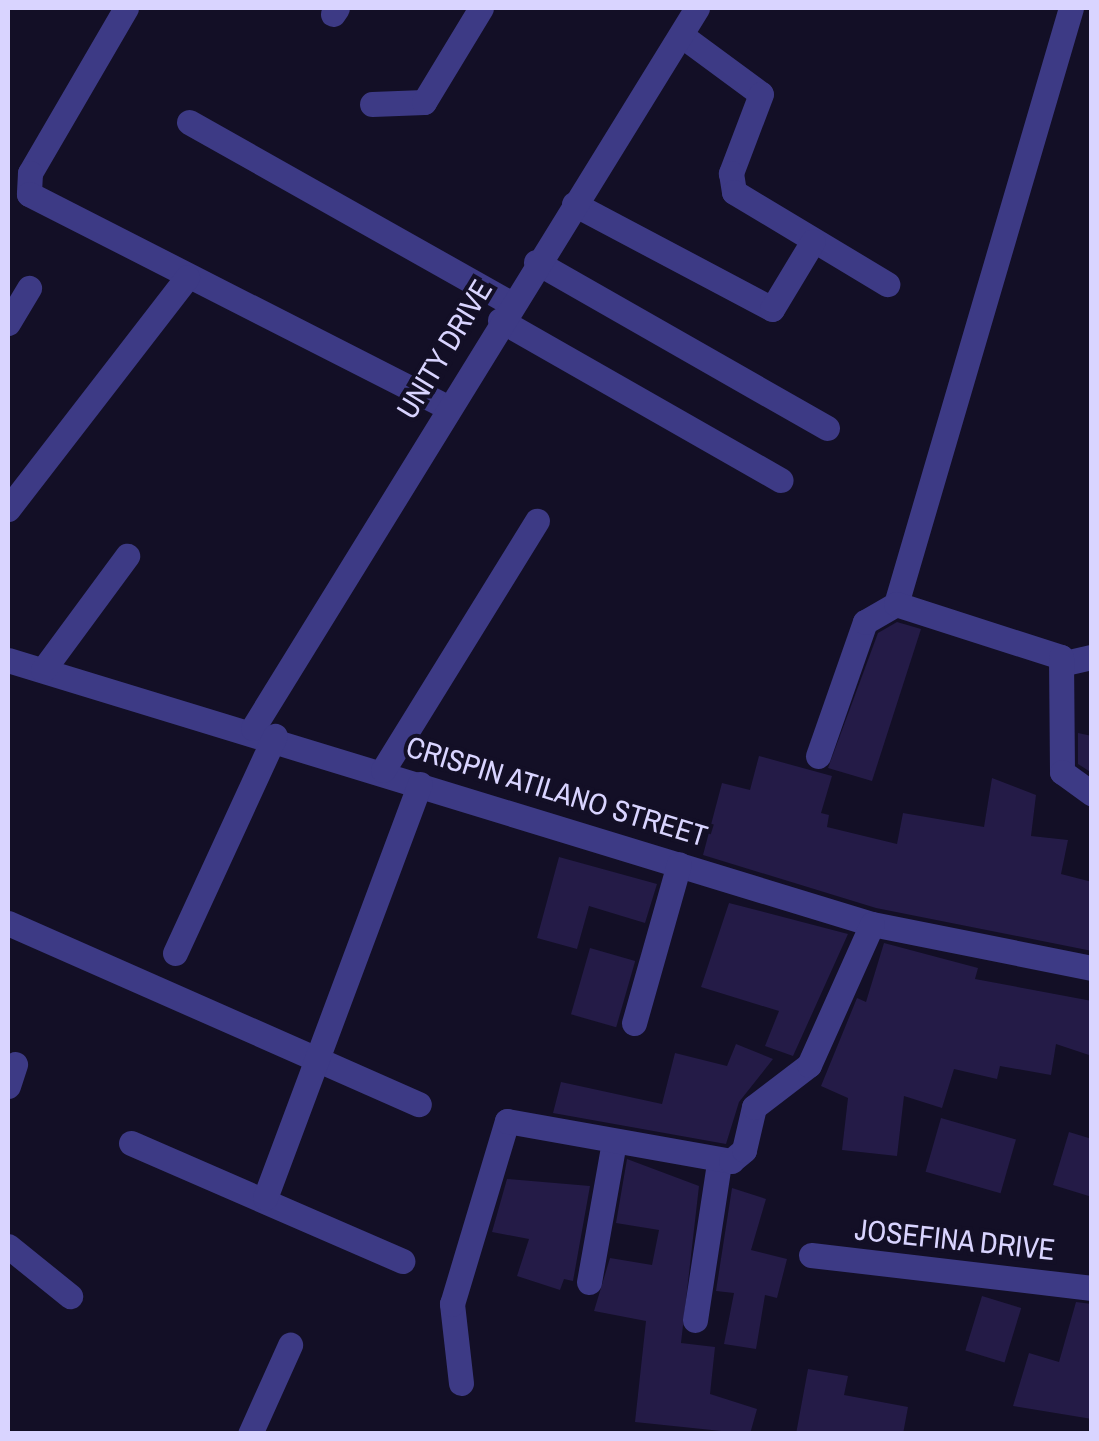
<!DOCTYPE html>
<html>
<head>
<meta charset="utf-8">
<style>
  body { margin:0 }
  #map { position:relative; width:1099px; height:1441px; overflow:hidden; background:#130f26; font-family:"Archivo Narrow",sans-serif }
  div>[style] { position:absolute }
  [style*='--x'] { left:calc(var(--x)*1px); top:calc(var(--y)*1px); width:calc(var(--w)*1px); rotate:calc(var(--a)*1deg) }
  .building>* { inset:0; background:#241b47; transform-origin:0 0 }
  .minor>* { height:25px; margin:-12.5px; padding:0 12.5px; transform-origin:12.5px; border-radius:12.5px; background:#3d3a85 }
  span { translate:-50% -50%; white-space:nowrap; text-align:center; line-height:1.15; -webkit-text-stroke:8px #130f26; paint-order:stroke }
  .street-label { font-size:30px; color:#d9d4ff }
  .frame { position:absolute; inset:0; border:10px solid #d9d4ff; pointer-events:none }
</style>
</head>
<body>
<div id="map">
  <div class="building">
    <i style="clip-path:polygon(897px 622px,921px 629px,872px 781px,828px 768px,878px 633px)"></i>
    <i style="clip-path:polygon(1078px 733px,1092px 736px,1092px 773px,1078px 764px)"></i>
    <i style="clip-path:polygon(759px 756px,832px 776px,821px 813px,829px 815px,827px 827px,897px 844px,903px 813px,984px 827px,992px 778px,1036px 795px,1031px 836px,1068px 840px,1061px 874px,1092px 882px,1092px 951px,876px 908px,703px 855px,722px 783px,750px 790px)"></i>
    <i style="clip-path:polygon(559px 857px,657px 884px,645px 923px,589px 906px,577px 949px,537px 938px)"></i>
    <i style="clip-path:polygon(729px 903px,848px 934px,793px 1056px,765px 1046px,779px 1011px,701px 987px)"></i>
    <i style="clip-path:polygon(884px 943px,978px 968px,975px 979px,1092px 1001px,1092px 1056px,1056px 1044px,1051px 1075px,1000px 1066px,997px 1079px,954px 1069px,942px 1108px,904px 1096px,897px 1156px,842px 1150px,848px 1098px,821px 1086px,857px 998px,866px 1002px)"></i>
    <i style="left:590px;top:948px;width:47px;height:69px;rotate:16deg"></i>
    <i style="clip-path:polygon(736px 1044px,773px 1059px,739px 1102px,726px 1144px,553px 1113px,561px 1082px,662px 1104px,675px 1053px,727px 1066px)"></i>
    <i style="left:941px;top:1118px;width:78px;height:56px;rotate:16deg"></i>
    <i style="clip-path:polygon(1069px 1132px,1092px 1139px,1092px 1197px,1053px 1185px)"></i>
    <i style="clip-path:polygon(627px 1159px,699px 1186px,681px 1343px,715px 1347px,710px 1394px,757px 1409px,750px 1434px,635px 1422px,646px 1321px,594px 1311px,610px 1258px,652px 1265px,659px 1230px,616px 1223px)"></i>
    <i style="clip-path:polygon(507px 1179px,590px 1186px,573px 1281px,564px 1279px,560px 1290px,517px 1276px,529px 1239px,492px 1232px)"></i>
    <i style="clip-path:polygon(732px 1188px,766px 1199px,751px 1250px,787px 1259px,777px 1298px,765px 1295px,756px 1349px,724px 1344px,734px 1293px,716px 1291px)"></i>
    <i style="left:982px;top:1296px;width:41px;height:57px;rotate:17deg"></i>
    <i style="clip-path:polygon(1076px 1302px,1092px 1304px,1092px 1419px,1013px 1406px,1029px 1353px,1059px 1362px)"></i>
    <i style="clip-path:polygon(808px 1369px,848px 1376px,844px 1395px,908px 1407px,903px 1434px,796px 1434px)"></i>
  </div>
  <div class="minor">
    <i style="--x:126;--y:8;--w:191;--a:120.2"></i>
    <i style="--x:30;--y:173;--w:21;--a:93"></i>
    <i style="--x:29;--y:194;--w:469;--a:27"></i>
    <i style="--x:333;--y:14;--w:7;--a:-56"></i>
    <i style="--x:681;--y:35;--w:99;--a:36.4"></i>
    <i style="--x:761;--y:94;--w:85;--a:110.8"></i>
    <i style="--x:731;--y:173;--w:19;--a:81"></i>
    <i style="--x:734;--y:192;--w:179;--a:31"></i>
    <i style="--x:372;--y:104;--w:52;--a:-2.2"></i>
    <i style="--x:424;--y:102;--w:110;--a:-58.8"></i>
    <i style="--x:189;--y:122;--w:369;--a:29.4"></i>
    <i style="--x:574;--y:204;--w:224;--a:27.9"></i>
    <i style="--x:772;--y:309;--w:79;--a:-58.9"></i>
    <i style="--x:536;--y:262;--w:335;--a:29.7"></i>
    <i style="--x:500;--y:320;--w:323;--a:29.7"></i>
    <i style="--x:8;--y:323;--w:41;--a:-59"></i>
    <i style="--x:8;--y:509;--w:293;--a:-52.3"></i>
    <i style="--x:896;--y:604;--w:621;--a:-73.64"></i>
    <i style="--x:8;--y:660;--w:903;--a:16.99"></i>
    <i style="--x:872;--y:924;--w:224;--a:11.3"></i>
    <i style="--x:1065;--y:663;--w:28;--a:-13"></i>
    <i style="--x:43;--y:670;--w:142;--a:-53.6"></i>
    <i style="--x:253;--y:728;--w:846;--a:-58.34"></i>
    <i style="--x:818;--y:756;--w:142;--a:-70.7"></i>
    <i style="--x:865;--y:622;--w:36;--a:-30"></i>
    <i style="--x:896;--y:604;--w:173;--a:17.8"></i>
    <i style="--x:1061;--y:657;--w:115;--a:89.5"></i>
    <i style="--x:1062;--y:772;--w:37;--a:36"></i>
    <i style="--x:383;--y:770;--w:293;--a:-58.3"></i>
    <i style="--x:8;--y:923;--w:449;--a:23.8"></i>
    <i style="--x:175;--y:953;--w:239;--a:-65.3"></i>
    <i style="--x:634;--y:1023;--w:165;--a:-74.2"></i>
    <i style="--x:8;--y:1086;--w:23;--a:-72"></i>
    <i style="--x:131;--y:1143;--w:296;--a:23.5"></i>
    <i style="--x:265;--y:1198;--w:442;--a:-69.5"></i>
    <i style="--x:8;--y:1246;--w:80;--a:38.9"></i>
    <i style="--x:811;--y:1255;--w:283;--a:6.7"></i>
    <i style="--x:589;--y:1282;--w:142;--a:-79.9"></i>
    <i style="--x:695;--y:1320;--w:159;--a:-81.3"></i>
    <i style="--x:461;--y:1383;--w:80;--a:-96.5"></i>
    <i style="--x:452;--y:1304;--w:191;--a:-73.3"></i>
    <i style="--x:507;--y:1121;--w:228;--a:10.1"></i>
    <i style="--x:731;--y:1161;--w:17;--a:-40"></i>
    <i style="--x:744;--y:1150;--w:44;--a:-76.9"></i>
    <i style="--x:754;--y:1107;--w:69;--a:-37.4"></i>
    <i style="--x:809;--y:1065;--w:154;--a:-65.9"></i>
    <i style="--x:250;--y:1434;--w:98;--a:-65.8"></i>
  </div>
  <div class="street-label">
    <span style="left:444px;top:349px;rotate:-59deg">UNITY DRIVE</span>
    <span style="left:557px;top:791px;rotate:17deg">CRISPIN ATILANO STREET</span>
    <span style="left:955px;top:1239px;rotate:6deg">JOSEFINA DRIVE</span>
  </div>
  <div class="frame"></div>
</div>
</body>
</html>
